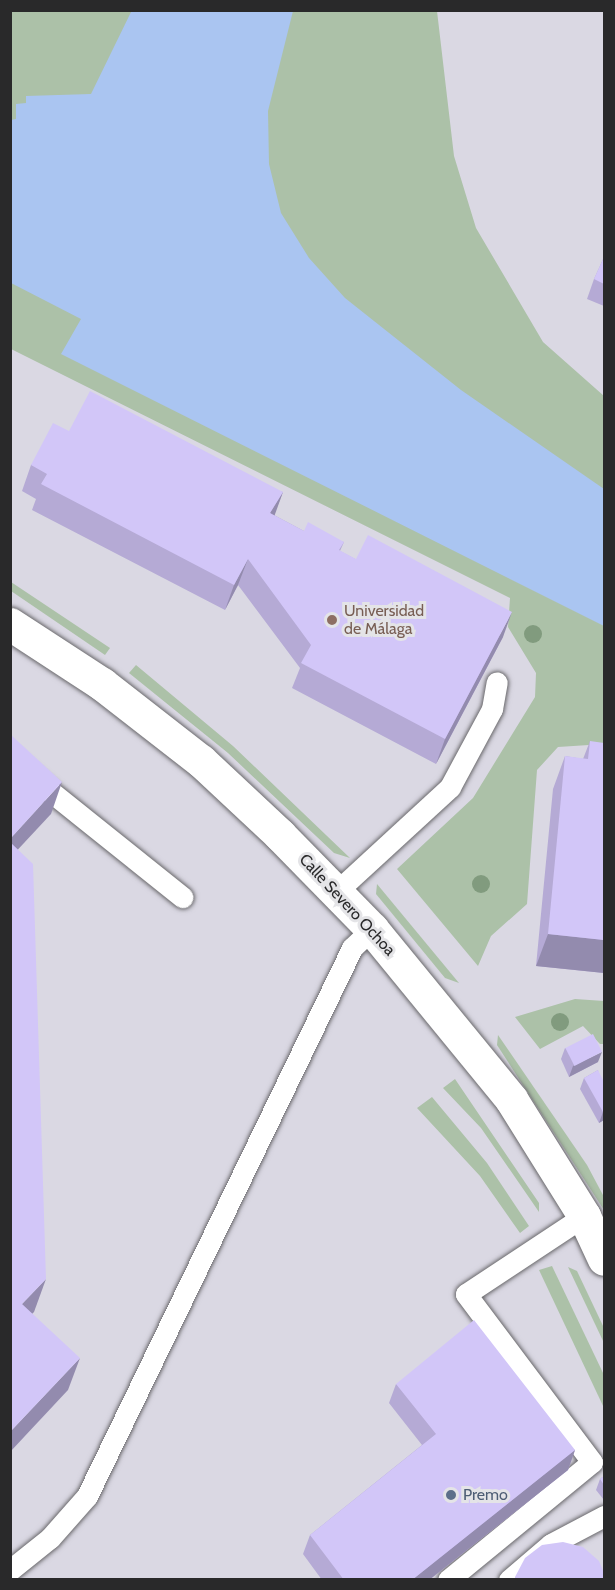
<!DOCTYPE html>
<html>
<head>
<meta charset="utf-8">
<style>
  body { margin:0 }
  #map { position:relative; width:615px; height:1590px; overflow:hidden; background:#e4e4e7; font-family:Cabin,sans-serif }
  div>[style] { position:absolute }
  [style*='--x'] { left:calc(var(--x)*1px); top:calc(var(--y)*1px); width:calc(var(--w)*1px); rotate:calc(var(--a)*1deg) }
  .built>* { inset:0; background:#dad8e3; transform-origin:0 0 }
  .green>* { inset:0; background:#acc1a8 }
  .water>* { inset:0; background:#aac5f1 }
  .roads { filter:drop-shadow(0 0 2px #69686b) drop-shadow(0 0 2px #69686b) }
  .service>* { height:21px; margin:-10.5px; padding:0 10.5px; transform-origin:10.5px; border-radius:10.5px; background:#fff }
  .tertiary>* { height:33px; margin:-16.5px; padding:0 16.5px; transform-origin:16.5px; border-radius:16.5px; background:#fff }
  .trees>* { width:18px; height:18px; margin:-9px; border-radius:50%; background:#819b7e }
  .wall>* { inset:0; background:#b5aad5 }
  .shaded-wall>* { inset:0; background:#938bae }
  .building>* { inset:0; background:#d2c6f8; transform-origin:0 0 }
  .dots>* { width:16px; height:16px; translate:-50% -50%; box-sizing:border-box; border:3px solid #e4e4e7; border-radius:50% }
  span { translate:-50% -50%; white-space:nowrap; text-align:center; line-height:1.15; -webkit-text-stroke:6px #e4e4e7; paint-order:stroke }
  .education-label { font-size:16px; color:#785e54 }
  .left { translate:0 -50%; text-align:left }
  .street-label { font-size:16px; color:#29292a }
  .service-label { font-size:16px; color:#4e5e75 }
  .frame { position:absolute; inset:0; border:12px solid #29292a; pointer-events:none }
</style>
</head>
<body>
<div id="map">
  <div class="built">
    <i style="left:11px;top:11px;width:593px;height:1568px"></i>
  </div>
  <div class="green">
    <i style="clip-path:polygon(10px 11px,437px 11px,454px 156px,476px 228px,543px 342px,604px 396px,604px 744px,558px 747px,537px 770px,527px 904px,491px 936px,478px 966px,397px 869px,473px 798px,535px 697px,536px 673px,508px 627px,510px 598px,11px 349px)"></i>
    <i style="clip-path:polygon(10px 583px,11px 582px,110px 648px,105px 655px,11px 591px)"></i>
    <i style="clip-path:polygon(136px 665px,233px 746px,350px 858px,334px 853px,228px 753px,129px 673px)"></i>
    <i style="clip-path:polygon(377px 884px,459px 983px,445px 978px,376px 894px)"></i>
    <i style="clip-path:polygon(575px 999px,604px 1001px,604px 1044px,600px 1044px,583px 1026px,540px 1049px,515px 1017px)"></i>
    <i style="clip-path:polygon(498px 1035px,587px 1165px,604px 1197px,604px 1210px,497px 1045px)"></i>
    <i style="clip-path:polygon(455px 1079px,539px 1203px,539px 1212px,481px 1128px,443px 1088px)"></i>
    <i style="clip-path:polygon(432px 1097px,487px 1163px,529px 1226px,520px 1233px,480px 1176px,417px 1108px)"></i>
    <i style="clip-path:polygon(552px 1266px,604px 1375px,604px 1408px,539px 1270px)"></i>
    <i style="clip-path:polygon(568px 1267px,577px 1271px,604px 1328px,604px 1343px)"></i>
  </div>
  <div class="water">
    <i style="clip-path:polygon(132px 10px,293px 11px,268px 111px,269px 164px,281px 213px,309px 258px,345px 298px,461px 390px,604px 489px,604px 626px,61px 354px,81px 319px,11px 283px,11px 120px,16px 119px,16px 104px,26px 103px,26px 96px,91px 94px)"></i>
  </div>
  <div class="roads">
    <div class="service">
      <i style="--x:10;--y:759;--w:221;--a:38.7"></i>
      <i style="--x:336;--y:892;--w:155;--a:-42.6"></i>
      <i style="--x:450;--y:787;--w:89;--a:-61.7"></i>
      <i style="--x:492;--y:709;--w:27;--a:-80"></i>
      <i style="--x:10;--y:1570;--w:51;--a:-38.7"></i>
      <i style="--x:50;--y:1538;--w:56;--a:-48.6"></i>
      <i style="--x:87;--y:1496;--w:609;--a:-64.19"></i>
      <i style="--x:352;--y:948;--w:28;--a:-44"></i>
      <i style="--x:448;--y:1580;--w:186;--a:-39.3"></i>
      <i style="--x:592;--y:1462;--w:210;--a:-126.9"></i>
      <i style="--x:466;--y:1294;--w:141;--a:-33.5"></i>
      <i style="--x:509;--y:1580;--w:55;--a:-40.6"></i>
      <i style="--x:551;--y:1544;--w:60;--a:-27.8"></i>
    </div>
    <div class="tertiary">
      <i style="--x:10;--y:624;--w:110;--a:33.1"></i>
      <i style="--x:102;--y:684;--w:125;--a:37.9"></i>
      <i style="--x:201;--y:761;--w:108;--a:43.1"></i>
      <i style="--x:280;--y:835;--w:132;--a:45.6"></i>
      <i style="--x:372;--y:929;--w:220;--a:50.7"></i>
      <i style="--x:511;--y:1099;--w:138;--a:58"></i>
      <i style="--x:584;--y:1216;--w:47;--a:65.1"></i>
    </div>
  </div>
  <div class="trees">
    <i style="left:533px;top:634px"></i>
    <i style="left:481px;top:884px"></i>
    <i style="left:560px;top:1022px"></i>
  </div>
  <div class="wall">
    <i style="clip-path:polygon(604px 257px,604px 306px,587px 299px,594px 279px)"></i>
    <i style="clip-path:polygon(69px 431px,283px 492px,274px 515px,304px 531px,344px 542px,340px 551px,503px 637px,436px 764px,292px 688px,300px 668px,238px 585px,225px 610px,32px 510px,36px 499px,22px 491px,31px 465px)"></i>
    <i style="clip-path:polygon(590px 741px,604px 973px,536px 966px,553px 789px,565px 756px,583px 759px)"></i>
    <i style="clip-path:polygon(565px 1048px,598px 1062px,569px 1077px,561px 1059px)"></i>
    <i style="clip-path:polygon(598px 1070px,604px 1120px,599px 1123px,580px 1089px,584px 1078px)"></i>
    <i style="clip-path:polygon(396px 1384px,575px 1450px,568px 1470px,429px 1580px,322px 1580px,303px 1554px,310px 1535px,422px 1445px,389px 1403px)"></i>
    <i style="clip-path:polygon(604px 1476px,604px 1500px,596px 1490px,600px 1479px)"></i>
  </div>
  <div class="shaded-wall">
    <i style="clip-path:polygon(283px 492px,274px 517px,270px 513px)"></i>
    <i style="clip-path:polygon(248px 559px,238px 585px,225px 610px,234px 585px)"></i>
    <i style="clip-path:polygon(512px 612px,503px 637px,436px 764px,445px 739px)"></i>
    <i style="clip-path:polygon(62px 782px,51px 814px,10px 858px,10px 839px)"></i>
    <i style="clip-path:polygon(548px 934px,604px 940px,604px 973px,536px 966px)"></i>
    <i style="clip-path:polygon(602px 1052px,598px 1062px,569px 1077px,573px 1066px)"></i>
    <i style="clip-path:polygon(603px 1112px,604px 1112px,604px 1120px,599px 1123px)"></i>
    <i style="clip-path:polygon(46px 1279px,34px 1312px,10px 1336px,22px 1304px)"></i>
    <i style="clip-path:polygon(80px 1358px,68px 1390px,10px 1452px,10px 1432px)"></i>
    <i style="clip-path:polygon(575px 1450px,568px 1470px,429px 1580px,412px 1580px)"></i>
  </div>
  <div class="building">
    <i style="clip-path:polygon(604px 257px,604px 284px,594px 279px)"></i>
    <i style="clip-path:polygon(90px 391px,283px 492px,270px 513px,304px 531px,308px 522px,344px 542px,339px 550px,356px 559px,368px 535px,512px 612px,445px 739px,301px 663px,311px 645px,248px 559px,234px 585px,41px 484px,47px 474px,31px 465px,53px 423px,69px 431px)"></i>
    <i style="clip-path:polygon(10px 734px,62px 782px,10px 839px)"></i>
    <i style="clip-path:polygon(590px 741px,604px 743px,604px 940px,548px 934px,565px 756px,588px 759px)"></i>
    <i style="clip-path:polygon(10px 842px,33px 864px,46px 1279px,22px 1304px,80px 1358px,10px 1432px)"></i>
    <i style="left:593px;top:1034px;width:20px;height:31px;rotate:63deg"></i>
    <i style="clip-path:polygon(598px 1070px,604px 1082px,604px 1112px,603px 1112px,584px 1078px)"></i>
    <i style="clip-path:polygon(474px 1320px,575px 1450px,412px 1580px,344px 1580px,310px 1535px,436px 1434px,396px 1384px)"></i>
    <i style="clip-path:polygon(604px 1476px,604px 1485px,600px 1479px)"></i>
    <i style="clip-path:polygon(563px 1542px,583px 1547px,599px 1561px,604px 1573px,604px 1580px,515px 1580px,515px 1577px,525px 1558px,542px 1545px)"></i>
  </div>
  <div class="dots">
    <i style="left:332px;top:620px;background:#8d6e63"></i>
    <i style="left:451px;top:1495px;background:#5c6f8a"></i>
  </div>
  <div class="education-label">
    <span class="left" style="left:344px;top:620px">Universidad<br>de Málaga</span>
  </div>
  <div class="street-label">
    <span style="left:347px;top:905px;rotate:47deg">Calle Severo Ochoa</span>
  </div>
  <div class="service-label">
    <span class="left" style="left:463px;top:1495px">Premo</span>
  </div>
  <div class="frame"></div>
</div>
</body>
</html>
